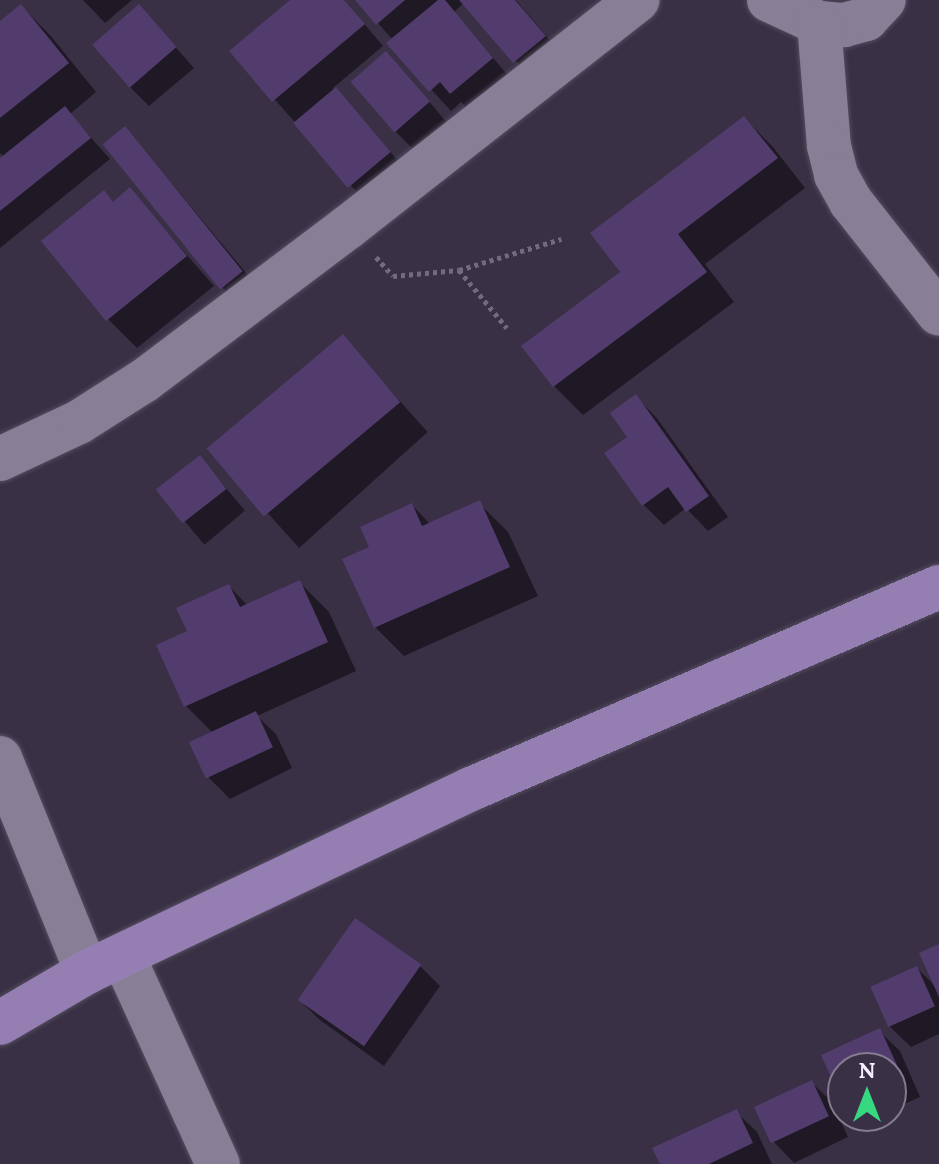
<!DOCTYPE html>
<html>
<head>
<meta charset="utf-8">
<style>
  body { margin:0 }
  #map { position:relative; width:939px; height:1164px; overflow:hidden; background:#393045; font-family:Lora,serif }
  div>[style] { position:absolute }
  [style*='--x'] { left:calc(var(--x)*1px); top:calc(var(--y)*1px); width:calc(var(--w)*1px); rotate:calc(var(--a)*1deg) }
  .shadow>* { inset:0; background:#0007; transform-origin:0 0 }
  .building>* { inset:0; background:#523c6d; transform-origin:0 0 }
  .path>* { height:5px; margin-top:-2.5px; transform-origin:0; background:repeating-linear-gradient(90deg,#726a7d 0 4px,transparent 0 8px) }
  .roads { filter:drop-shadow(0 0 2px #534c5e) drop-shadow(0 0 2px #534c5e) }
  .minor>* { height:44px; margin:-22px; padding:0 22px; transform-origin:22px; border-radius:22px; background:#887e96 }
  .major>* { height:44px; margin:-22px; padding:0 22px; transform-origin:22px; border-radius:22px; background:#957eb2 }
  span { translate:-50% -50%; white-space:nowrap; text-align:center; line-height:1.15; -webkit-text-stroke:6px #393045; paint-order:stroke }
  .north { position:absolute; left:827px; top:1052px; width:80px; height:80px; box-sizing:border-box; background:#393045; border:2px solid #857d8f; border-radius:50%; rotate:0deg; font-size:22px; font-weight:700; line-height:32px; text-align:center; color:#f6f1fe }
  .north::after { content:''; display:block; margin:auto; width:28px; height:36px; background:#38d880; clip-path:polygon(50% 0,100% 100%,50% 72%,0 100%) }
</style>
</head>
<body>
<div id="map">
  <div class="shadow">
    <i style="clip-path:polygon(83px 0,132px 0,105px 23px)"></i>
    <i style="clip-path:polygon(293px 0,344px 0,383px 46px,333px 88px,409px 173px,369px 206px,232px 51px)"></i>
    <i style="clip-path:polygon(357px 0,516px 0,564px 57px,535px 82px,464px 3px,454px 12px,512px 80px,472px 113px,461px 102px,451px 111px,389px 43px,393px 40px)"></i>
    <i style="clip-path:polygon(21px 6px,50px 35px,96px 92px,70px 114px,110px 159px,0 248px,0 161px,4px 157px,0 153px,0 23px)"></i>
    <i style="clip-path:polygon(139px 6px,194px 68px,149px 106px,129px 86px)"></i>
    <i style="clip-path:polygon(406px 74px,448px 124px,415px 151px,395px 131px)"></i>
    <i style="clip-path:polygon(744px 118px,773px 147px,805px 188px,705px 264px,734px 302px,583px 415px,554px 386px,623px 272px)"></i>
    <i style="clip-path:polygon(125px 128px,262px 292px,242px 308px,222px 287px)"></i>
    <i style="clip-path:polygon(130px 190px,214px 286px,137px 348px,108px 319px,114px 204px)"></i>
    <i style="left:342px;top:337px;width:128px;height:173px;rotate:48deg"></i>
    <i style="clip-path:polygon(636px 397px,656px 417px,728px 517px,708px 531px,686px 508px,664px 525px,643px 504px,630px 438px)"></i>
    <i style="left:200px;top:457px;width:70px;height:53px;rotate:50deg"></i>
    <i style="clip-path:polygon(479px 503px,508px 532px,538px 596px,404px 656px,375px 627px,371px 548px,412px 505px,430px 524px)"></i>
    <i style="clip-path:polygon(300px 583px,329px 612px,356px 671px,257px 716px,276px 734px,292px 768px,230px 799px,209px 778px,214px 734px,186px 706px,190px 632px,229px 586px,248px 606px)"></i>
    <i style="clip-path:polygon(939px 946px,939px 1034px,911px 1047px,890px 1027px,917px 968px,937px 988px)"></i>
    <i style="clip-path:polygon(420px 966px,440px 986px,384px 1066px,320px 1020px,299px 1000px)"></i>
    <i style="clip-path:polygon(879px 1031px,900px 1051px,920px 1097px,891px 1110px,891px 1068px,843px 1068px,843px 1099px,824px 1056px)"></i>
    <i style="clip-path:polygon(811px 1082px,832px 1102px,848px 1137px,794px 1163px,774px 1142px)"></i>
    <i style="clip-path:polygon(736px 1112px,757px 1132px,772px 1164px,662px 1164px)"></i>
    <i style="clip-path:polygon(859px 1116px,878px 1116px,865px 1122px)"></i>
  </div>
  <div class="building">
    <i style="clip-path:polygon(290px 0,344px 0,365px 24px,272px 102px,229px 51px)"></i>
    <i style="clip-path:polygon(355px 0,405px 0,376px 25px)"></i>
    <i style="clip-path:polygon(438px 0,445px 0,493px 58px,450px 94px,440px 82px,429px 92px,386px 43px)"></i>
    <i style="clip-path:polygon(459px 0,515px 0,546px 36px,513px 63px)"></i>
    <i style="clip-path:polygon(21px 4px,69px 63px,0 118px,0 21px)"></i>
    <i style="left:139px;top:4px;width:57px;height:62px;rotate:49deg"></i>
    <i style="left:386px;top:51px;width:67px;height:47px;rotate:49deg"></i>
    <i style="left:336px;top:87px;width:85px;height:56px;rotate:50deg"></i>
    <i style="clip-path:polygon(65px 106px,91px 138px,0 211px,0 158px)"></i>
    <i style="clip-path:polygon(744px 116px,778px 158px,678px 234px,707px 272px,553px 387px,521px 346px,620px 272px,590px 233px)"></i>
    <i style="left:125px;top:126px;width:187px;height:29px;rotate:51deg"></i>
    <i style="clip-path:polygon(130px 187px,187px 256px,106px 321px,41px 241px,104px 190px,113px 202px)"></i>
    <i style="left:343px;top:334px;width:89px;height:178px;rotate:50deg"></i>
    <i style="clip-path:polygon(636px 394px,709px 496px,686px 512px,668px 487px,642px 506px,604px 453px,627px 437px,610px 413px)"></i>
    <i style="left:200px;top:455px;width:43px;height:56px;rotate:52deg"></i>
    <i style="clip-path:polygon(480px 500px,510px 567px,374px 628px,342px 559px,369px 547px,360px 527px,412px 503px,422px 526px)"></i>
    <i style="clip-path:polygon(300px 580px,328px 642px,184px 707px,156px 645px,187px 631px,176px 608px,229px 584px,240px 607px)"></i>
    <i style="left:256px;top:711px;width:40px;height:74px;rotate:65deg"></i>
    <i style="left:355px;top:918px;width:81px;height:100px;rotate:35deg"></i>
    <i style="clip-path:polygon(939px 944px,939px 997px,919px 953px)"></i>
    <i style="left:917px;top:966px;width:44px;height:51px;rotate:66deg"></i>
    <i style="clip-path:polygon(880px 1028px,902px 1076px,891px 1081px,891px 1068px,843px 1068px,843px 1103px,821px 1055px)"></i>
    <i style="left:812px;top:1080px;width:40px;height:64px;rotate:65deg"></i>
    <i style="clip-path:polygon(737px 1109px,753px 1143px,709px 1164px,660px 1164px,652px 1148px)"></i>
  </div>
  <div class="path">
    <i style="--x:376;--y:257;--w:25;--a:48"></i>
    <i style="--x:393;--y:276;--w:66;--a:-5.2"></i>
    <i style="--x:459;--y:270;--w:107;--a:-16.9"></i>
    <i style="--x:459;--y:270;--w:75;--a:50.4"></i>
  </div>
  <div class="roads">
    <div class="minor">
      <i style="--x:769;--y:0;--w:55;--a:24.7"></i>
      <i style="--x:819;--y:23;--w:25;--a:5"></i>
      <i style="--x:844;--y:25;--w:23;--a:-15"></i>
      <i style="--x:866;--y:19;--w:26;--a:-47"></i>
      <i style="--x:819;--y:23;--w:123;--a:85.4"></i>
      <i style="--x:829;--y:146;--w:30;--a:76"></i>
      <i style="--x:836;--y:175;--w:31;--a:61"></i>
      <i style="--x:851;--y:202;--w:142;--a:51.8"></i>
      <i style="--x:0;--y:459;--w:87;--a:-25.1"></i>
      <i style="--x:79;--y:422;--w:78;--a:-32.5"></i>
      <i style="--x:145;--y:380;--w:254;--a:-37"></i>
      <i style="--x:348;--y:227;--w:368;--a:-38.1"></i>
      <i style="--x:0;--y:758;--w:231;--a:67.9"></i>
      <i style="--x:123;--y:956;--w:229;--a:65.5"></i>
    </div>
    <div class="major">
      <i style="--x:0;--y:1023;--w:101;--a:-30.4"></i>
      <i style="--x:87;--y:972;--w:425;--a:-25.5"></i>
      <i style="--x:471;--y:789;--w:510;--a:-23.35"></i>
    </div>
  </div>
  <div class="north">N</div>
</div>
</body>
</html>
